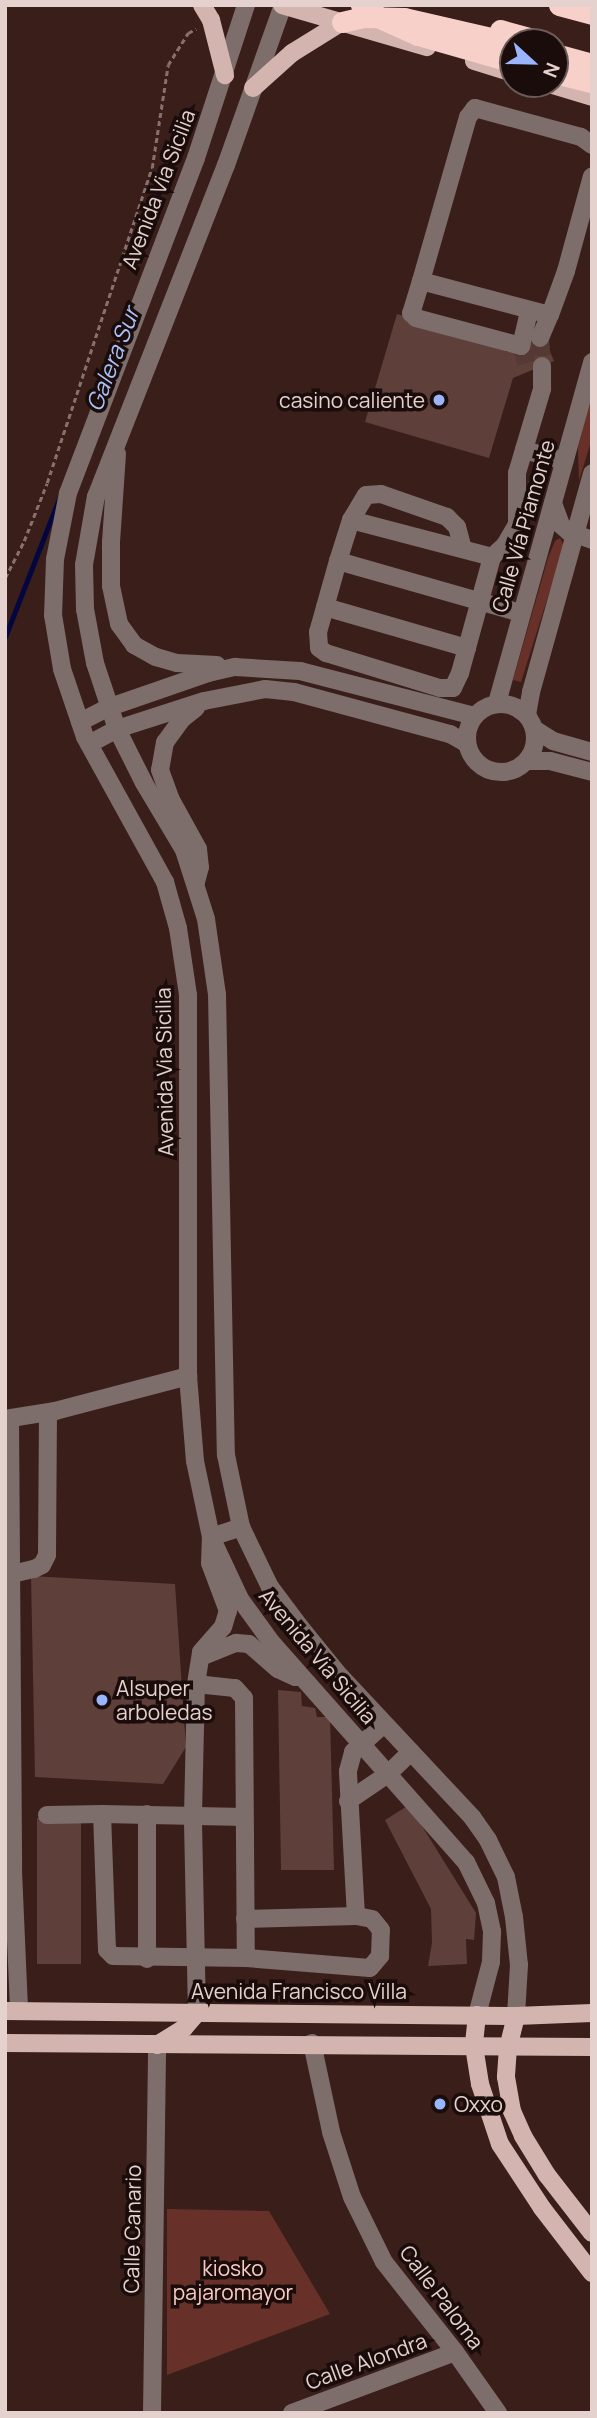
<!DOCTYPE html>
<html>
<head>
<meta charset="utf-8">
<style>
  body { margin:0 }
  #map { position:relative; width:597px; height:2418px; overflow:hidden; background:#3a1e1a; font-family:Manrope,sans-serif }
  div>[style] { position:absolute }
  [style*='--x'] { left:calc(var(--x)*1px); top:calc(var(--y)*1px); width:calc(var(--w)*1px); rotate:calc(var(--a)*1deg) }
  .green>* { inset:0; background:#673129 }
  .stream>* { height:5px; margin:-2.5px; padding:0 2.5px; transform-origin:2.5px; border-radius:2.5px; background:#04073f }
  .building>* { inset:0; background:#5e3f3a; transform-origin:0 0 }
  .minor-tunnel>* { height:18px; margin-top:-9px; transform-origin:0; background:repeating-linear-gradient(90deg,#543935 0 18px,transparent 0 27px) }
  .path>* { height:2.5px; margin-top:-1.25px; transform-origin:0; background:repeating-linear-gradient(90deg,#88706c 0 5px,transparent 0 8.5px) }
  .minor>* { height:18px; margin:-9px; padding:0 9px; transform-origin:9px; border-radius:9px; background:#7d6d6b }
  .minor>.ring { margin:-9px; padding:0; box-sizing:content-box; background:none; border:18px solid #7d6d6b; border-radius:50% }
  .major>* { height:18px; margin:-9px; padding:0 9px; transform-origin:9px; border-radius:9px; background:#d4b4af }
  .highway>* { height:21px; margin:-10.5px; padding:0 10.5px; transform-origin:10.5px; border-radius:10.5px; background:#f7d0ca }
  .highway-bridge>* { height:21px; margin:-10.5px; padding:0 10.5px; transform-origin:10.5px; border-radius:10.5px; background:#f7d0ca }
  .dots>* { width:19px; height:19px; translate:-50% -50%; box-sizing:border-box; border:4px solid #190c0a; border-radius:50% }
  span { translate:-50% -50%; white-space:nowrap; text-align:center; line-height:1.15; -webkit-text-stroke:7px #190c0a; paint-order:stroke }
  .street-label { font-size:21px; color:#e5d1ce }
  .poi-label { font-size:21px; color:#e5d1ce }
  .right { translate:-100% -50%; text-align:right }
  .left { translate:0 -50%; text-align:left }
  .park-label { font-size:21px; color:#f9ccc4 }
  .water-label { font-size:23px; color:#abc0f5; font-style:italic }
  .frame { position:absolute; inset:0; border:7px solid #e5d1ce; pointer-events:none }
  .north { position:absolute; left:499px; top:28px; width:70px; height:70px; box-sizing:border-box; background:#190c0a; border:2px solid #6b5b58; border-radius:50%; rotate:112deg; font-size:19px; font-weight:700; line-height:28px; text-align:center; color:#e5d1ce }
  .north::after { content:''; display:block; margin:auto; width:24px; height:32px; background:#9ab5fd; clip-path:polygon(50% 0,100% 100%,50% 72%,0 100%) }
</style>
</head>
<body>
<div id="map">
  <div class="green">
    <i style="clip-path:polygon(592px 390px,592px 438px,579px 481px,578px 448px)"></i>
    <i style="clip-path:polygon(560px 538px,564px 546px,521px 682px,513px 680px,548px 558px,555px 541px)"></i>
    <i style="clip-path:polygon(167px 2209px,269px 2211px,330px 2314px,167px 2375px)"></i>
  </div>
  <div class="stream">
    <i style="--x:5;--y:637;--w:151;--a:-68.7"></i>
  </div>
  <div class="building">
    <i style="clip-path:polygon(397px 314px,503px 345px,506px 352px,544px 337px,554px 361px,513px 378px,489px 458px,365px 422px)"></i>
    <i style="clip-path:polygon(31px 1576px,175px 1584px,186px 1747px,163px 1784px,35px 1777px)"></i>
    <i style="clip-path:polygon(278px 1690px,301px 1692px,302px 1706px,315px 1708px,317px 1717px,330px 1717px,334px 1870px,281px 1870px)"></i>
    <i style="clip-path:polygon(409px 1805px,476px 1913px,474px 1940px,466px 1939px,467px 1964px,428px 1966px,432px 1943px,431px 1909px,385px 1820px)"></i>
    <i style="left:81px;top:1818px;width:146px;height:44px;rotate:90deg"></i>
  </div>
  <div class="minor-tunnel">
    <i style="--x:540;--y:338;--w:28;--a:86"></i>
    <i style="--x:521;--y:346;--w:26;--a:72"></i>
  </div>
  <div class="path">
    <i style="--x:5;--y:578;--w:42;--a:-62.8"></i>
    <i style="--x:24;--y:541;--w:62;--a:-68.4"></i>
    <i style="--x:47;--y:483;--w:332;--a:-71.6"></i>
    <i style="--x:152;--y:168;--w:104;--a:-81.2"></i>
    <i style="--x:168;--y:65;--w:38;--a:-58"></i>
    <i style="--x:188;--y:33;--w:9;--a:-27"></i>
  </div>
  <div class="minor">
    <i style="--x:246;--y:5;--w:161;--a:108.1"></i>
    <i style="--x:196;--y:158;--w:359;--a:110.9"></i>
    <i style="--x:68;--y:493;--w:67;--a:101.1"></i>
    <i style="--x:55;--y:559;--w:56;--a:92"></i>
    <i style="--x:53;--y:615;--w:55;--a:80.5"></i>
    <i style="--x:62;--y:669;--w:72;--a:71.3"></i>
    <i style="--x:85;--y:737;--w:166;--a:61.1"></i>
    <i style="--x:165;--y:882;--w:48;--a:74.2"></i>
    <i style="--x:178;--y:928;--w:68;--a:81.5"></i>
    <i style="--x:188;--y:995;--w:381;--a:90"></i>
    <i style="--x:188;--y:1376;--w:85;--a:85.3"></i>
    <i style="--x:195;--y:1461;--w:78;--a:78.1"></i>
    <i style="--x:211;--y:1537;--w:68;--a:64.9"></i>
    <i style="--x:240;--y:1599;--w:54;--a:54"></i>
    <i style="--x:272;--y:1643;--w:293;--a:48.5"></i>
    <i style="--x:466;--y:1862;--w:46;--a:64"></i>
    <i style="--x:486;--y:1903;--w:30;--a:78"></i>
    <i style="--x:492;--y:1932;--w:30;--a:92"></i>
    <i style="--x:491;--y:1962;--w:55;--a:104.8"></i>
    <i style="--x:283;--y:5;--w:170;--a:109.6"></i>
    <i style="--x:226;--y:165;--w:356;--a:111.4"></i>
    <i style="--x:96;--y:496;--w:70;--a:99.9"></i>
    <i style="--x:84;--y:565;--w:44;--a:88.7"></i>
    <i style="--x:85;--y:609;--w:55;--a:79.5"></i>
    <i style="--x:95;--y:663;--w:70;--a:71.6"></i>
    <i style="--x:117;--y:729;--w:60;--a:63.4"></i>
    <i style="--x:144;--y:783;--w:78;--a:59.2"></i>
    <i style="--x:184;--y:850;--w:72;--a:72.3"></i>
    <i style="--x:206;--y:919;--w:76;--a:81.7"></i>
    <i style="--x:217;--y:994;--w:461;--a:88.9"></i>
    <i style="--x:226;--y:1455;--w:74;--a:78.2"></i>
    <i style="--x:241;--y:1527;--w:67;--a:64.2"></i>
    <i style="--x:270;--y:1587;--w:50;--a:53.1"></i>
    <i style="--x:300;--y:1627;--w:63;--a:50.8"></i>
    <i style="--x:340;--y:1676;--w:193;--a:46.9"></i>
    <i style="--x:472;--y:1817;--w:28;--a:55"></i>
    <i style="--x:488;--y:1840;--w:41;--a:64.1"></i>
    <i style="--x:506;--y:1877;--w:41;--a:78.7"></i>
    <i style="--x:514;--y:1917;--w:48;--a:84.1"></i>
    <i style="--x:519;--y:1965;--w:51;--a:93.4"></i>
    <i style="--x:592;--y:145;--w:14;--a:-144"></i>
    <i style="--x:581;--y:137;--w:110;--a:-164.7"></i>
    <i style="--x:475;--y:108;--w:11;--a:128"></i>
    <i style="--x:468;--y:117;--w:171;--a:106"></i>
    <i style="--x:421;--y:281;--w:133;--a:14.8"></i>
    <i style="--x:550;--y:315;--w:47;--a:-70"></i>
    <i style="--x:566;--y:271;--w:98;--a:-74.7"></i>
    <i style="--x:421;--y:281;--w:34;--a:107"></i>
    <i style="--x:411;--y:313;--w:7;--a:45"></i>
    <i style="--x:416;--y:318;--w:109;--a:14.9"></i>
    <i style="--x:521;--y:346;--w:36;--a:-77"></i>
    <i style="--x:540;--y:338;--w:25;--a:-67"></i>
    <i style="--x:524;--y:450;--w:42;--a:15"></i>
    <i style="--x:117;--y:454;--w:88;--a:93.9"></i>
    <i style="--x:111;--y:542;--w:44;--a:90"></i>
    <i style="--x:111;--y:586;--w:39;--a:78"></i>
    <i style="--x:119;--y:624;--w:26;--a:54"></i>
    <i style="--x:134;--y:645;--w:25;--a:29"></i>
    <i style="--x:156;--y:657;--w:22;--a:16"></i>
    <i style="--x:177;--y:663;--w:40;--a:2.9"></i>
    <i style="--x:553;--y:503;--w:23;--a:70"></i>
    <i style="--x:561;--y:525;--w:11;--a:41"></i>
    <i style="--x:569;--y:532;--w:24;--a:19"></i>
    <i style="--x:351;--y:520;--w:146;--a:14.7"></i>
    <i style="--x:463;--y:549;--w:23;--a:-105"></i>
    <i style="--x:457;--y:527;--w:14;--a:-135"></i>
    <i style="--x:447;--y:517;--w:70;--a:-160.8"></i>
    <i style="--x:381;--y:494;--w:15;--a:176"></i>
    <i style="--x:366;--y:495;--w:29;--a:121"></i>
    <i style="--x:351;--y:520;--w:43;--a:107.6"></i>
    <i style="--x:338;--y:561;--w:74;--a:105.7"></i>
    <i style="--x:318;--y:632;--w:16;--a:86"></i>
    <i style="--x:319;--y:648;--w:9;--a:36"></i>
    <i style="--x:326;--y:653;--w:119;--a:17.1"></i>
    <i style="--x:440;--y:688;--w:13;--a:0"></i>
    <i style="--x:453;--y:688;--w:17;--a:-65"></i>
    <i style="--x:460;--y:673;--w:120;--a:-74.6"></i>
    <i style="--x:492;--y:557;--w:18;--a:-43"></i>
    <i style="--x:505;--y:545;--w:24;--a:-60"></i>
    <i style="--x:517;--y:524;--w:51;--a:-90"></i>
    <i style="--x:517;--y:473;--w:88;--a:-73.4"></i>
    <i style="--x:542;--y:389;--w:23;--a:-90"></i>
    <i style="--x:338;--y:561;--w:190;--a:15.9"></i>
    <i style="--x:325;--y:607;--w:148;--a:16.1"></i>
    <i style="--x:497;--y:703;--w:354;--a:-74.4"></i>
    <i class="ring" style="left:467px;top:704px;width:50px;height:50px"></i>
    <i style="--x:196;--y:708;--w:18;--a:142"></i>
    <i style="--x:182;--y:719;--w:29;--a:126"></i>
    <i style="--x:165;--y:742;--w:28;--a:100"></i>
    <i style="--x:160;--y:770;--w:30;--a:70"></i>
    <i style="--x:170;--y:798;--w:58;--a:61.2"></i>
    <i style="--x:198;--y:849;--w:18;--a:84"></i>
    <i style="--x:200;--y:867;--w:16;--a:105"></i>
    <i style="--x:527;--y:715;--w:23;--a:-80"></i>
    <i style="--x:531;--y:692;--w:227;--a:-74.4"></i>
    <i style="--x:80;--y:722;--w:34;--a:-27"></i>
    <i style="--x:110;--y:707;--w:104;--a:-19.1"></i>
    <i style="--x:208;--y:673;--w:28;--a:-13"></i>
    <i style="--x:235;--y:667;--w:65;--a:3.5"></i>
    <i style="--x:300;--y:671;--w:180;--a:14.5"></i>
    <i style="--x:534;--y:729;--w:22;--a:32"></i>
    <i style="--x:553;--y:741;--w:41;--a:15.8"></i>
    <i style="--x:89;--y:744;--w:32;--a:-28"></i>
    <i style="--x:117;--y:729;--w:91;--a:-17.8"></i>
    <i style="--x:204;--y:701;--w:62;--a:-11.1"></i>
    <i style="--x:265;--y:689;--w:29;--a:6"></i>
    <i style="--x:294;--y:692;--w:162;--a:15.1"></i>
    <i style="--x:450;--y:734;--w:20;--a:30"></i>
    <i style="--x:527;--y:761;--w:23;--a:0"></i>
    <i style="--x:550;--y:761;--w:43;--a:14.7"></i>
    <i style="--x:5;--y:1419;--w:51;--a:-9.1"></i>
    <i style="--x:55;--y:1411;--w:138;--a:-14.7"></i>
    <i style="--x:10;--y:1419;--w:452;--a:89.6"></i>
    <i style="--x:13;--y:1871;--w:140;--a:87.5"></i>
    <i style="--x:12;--y:1574;--w:23;--a:-13"></i>
    <i style="--x:34;--y:1569;--w:9;--a:-27"></i>
    <i style="--x:42;--y:1565;--w:11;--a:-63"></i>
    <i style="--x:47;--y:1555;--w:142;--a:-89.6"></i>
    <i style="--x:201;--y:1657;--w:38;--a:-22"></i>
    <i style="--x:236;--y:1643;--w:13;--a:4"></i>
    <i style="--x:249;--y:1644;--w:38;--a:41"></i>
    <i style="--x:278;--y:1669;--w:19;--a:25"></i>
    <i style="--x:196;--y:1684;--w:39;--a:6"></i>
    <i style="--x:235;--y:1688;--w:13;--a:48"></i>
    <i style="--x:244;--y:1698;--w:260;--a:89.6"></i>
    <i style="--x:348;--y:1801;--w:48;--a:-34"></i>
    <i style="--x:388;--y:1774;--w:32;--a:-44"></i>
    <i style="--x:47;--y:1815;--w:55;--a:-1"></i>
    <i style="--x:244;--y:1817;--w:142;--a:-178.8"></i>
    <i style="--x:102;--y:1814;--w:136;--a:87.9"></i>
    <i style="--x:107;--y:1950;--w:8;--a:45"></i>
    <i style="--x:113;--y:1956;--w:133;--a:0.9"></i>
    <i style="--x:246;--y:1958;--w:124;--a:4.6"></i>
    <i style="--x:370;--y:1968;--w:16;--a:-50"></i>
    <i style="--x:380;--y:1956;--w:26;--a:-88"></i>
    <i style="--x:381;--y:1930;--w:14;--a:-129"></i>
    <i style="--x:372;--y:1919;--w:16;--a:-169"></i>
    <i style="--x:356;--y:1916;--w:111;--a:178.5"></i>
    <i style="--x:356;--y:1916;--w:145;--a:-93.2"></i>
    <i style="--x:348;--y:1771;--w:20;--a:-75"></i>
    <i style="--x:353;--y:1752;--w:42;--a:-42.1"></i>
    <i style="--x:147;--y:1959;--w:145;--a:-90"></i>
    <i style="--x:197;--y:2013;--w:198;--a:-91.2"></i>
    <i style="--x:193;--y:1815;--w:131;--a:-88.7"></i>
    <i style="--x:196;--y:1684;--w:32;--a:-81"></i>
    <i style="--x:201;--y:1652;--w:33;--a:-49"></i>
    <i style="--x:223;--y:1627;--w:17;--a:-73"></i>
    <i style="--x:228;--y:1611;--w:51;--a:-110.6"></i>
    <i style="--x:210;--y:1563;--w:26;--a:-88"></i>
    <i style="--x:211;--y:1537;--w:32;--a:-18"></i>
    <i style="--x:312;--y:2043;--w:91;--a:77.9"></i>
    <i style="--x:331;--y:2132;--w:68;--a:72.1"></i>
    <i style="--x:352;--y:2197;--w:72;--a:63.8"></i>
    <i style="--x:384;--y:2262;--w:115;--a:51.7"></i>
    <i style="--x:455;--y:2352;--w:75;--a:54.8"></i>
    <i style="--x:152;--y:2413;--w:368;--a:-89.2"></i>
    <i style="--x:292;--y:2413;--w:174;--a:-20.5"></i>
  </div>
  <div class="major">
    <i style="--x:202;--y:5;--w:17;--a:59"></i>
    <i style="--x:211;--y:20;--w:57;--a:75.7"></i>
    <i style="--x:282;--y:5;--w:151;--a:16.2"></i>
    <i style="--x:474;--y:61;--w:41;--a:17.1"></i>
    <i style="--x:549;--y:84;--w:45;--a:16.8"></i>
    <i style="--x:253;--y:88;--w:52;--a:-41.9"></i>
    <i style="--x:292;--y:53;--w:59;--a:-31.8"></i>
    <i style="--x:5;--y:2011;--w:511;--a:0.56"></i>
    <i style="--x:516;--y:2016;--w:76;--a:-2.3"></i>
    <i style="--x:477;--y:2015;--w:31;--a:96"></i>
    <i style="--x:474;--y:2046;--w:38;--a:81"></i>
    <i style="--x:480;--y:2084;--w:63;--a:71.6"></i>
    <i style="--x:500;--y:2144;--w:77;--a:56.7"></i>
    <i style="--x:542;--y:2208;--w:82;--a:52.4"></i>
    <i style="--x:516;--y:2016;--w:32;--a:104"></i>
    <i style="--x:508;--y:2047;--w:30;--a:94"></i>
    <i style="--x:506;--y:2077;--w:35;--a:80"></i>
    <i style="--x:512;--y:2111;--w:27;--a:66"></i>
    <i style="--x:523;--y:2136;--w:46;--a:58.4"></i>
    <i style="--x:547;--y:2175;--w:73;--a:52.2"></i>
    <i style="--x:5;--y:2043;--w:587;--a:0.39"></i>
    <i style="--x:157;--y:2045;--w:32;--a:-32"></i>
    <i style="--x:184;--y:2028;--w:20;--a:-49"></i>
  </div>
  <div class="highway">
    <i style="--x:559;--y:5;--w:34;--a:15"></i>
    <i style="--x:342;--y:22;--w:23;--a:-13"></i>
    <i style="--x:364;--y:17;--w:40;--a:1.4"></i>
    <i style="--x:404;--y:18;--w:112;--a:12.9"></i>
    <i style="--x:500;--y:30;--w:46;--a:15.3"></i>
    <i style="--x:555;--y:54;--w:38;--a:15"></i>
    <i style="--x:555;--y:73;--w:38;--a:14"></i>
  </div>
  <div class="highway-bridge">
    <i style="--x:361;--y:5;--w:27;--a:33"></i>
    <i style="--x:384;--y:20;--w:37;--a:24"></i>
    <i style="--x:418;--y:35;--w:99;--a:15.9"></i>
  </div>
  <div class="dots">
    <i style="left:439px;top:400px;background:#9ab5fd"></i>
    <i style="left:102px;top:1700px;background:#9ab5fd"></i>
    <i style="left:440px;top:2104px;background:#9ab5fd"></i>
  </div>
  <div class="street-label">
    <span style="left:158px;top:189px;rotate:-69deg">Avenida Via Sicilia</span>
    <span style="left:523px;top:526px;rotate:-74deg">Calle Vía Piamonte</span>
    <span style="left:164px;top:1072px;rotate:-91deg">Avenida Via Sicilia</span>
    <span style="left:318px;top:1656px;rotate:50deg">Avenida Via Sicilia</span>
    <span style="left:299px;top:1991px">Avenida Francisco Villa</span>
    <span style="left:132px;top:2229px;rotate:-89deg">Calle Canario</span>
    <span style="left:442px;top:2297px;rotate:53deg">Calle Paloma</span>
    <span style="left:366px;top:2361px;rotate:-20deg">Calle Alondra</span>
  </div>
  <div class="poi-label">
    <span class="right" style="left:425px;top:400px">casino caliente</span>
    <span class="left" style="left:116px;top:1700px">Alsuper<br>arboledas</span>
    <span class="left" style="left:454px;top:2104px">Oxxo</span>
  </div>
  <div class="park-label">
    <span style="left:233px;top:2280px">kiosko<br>pajaromayor</span>
  </div>
  <div class="water-label">
    <span style="left:112px;top:359px;rotate:-69deg">Galera Sur</span>
  </div>
  <div class="frame"></div>
  <div class="north">N</div>
</div>
</body>
</html>
